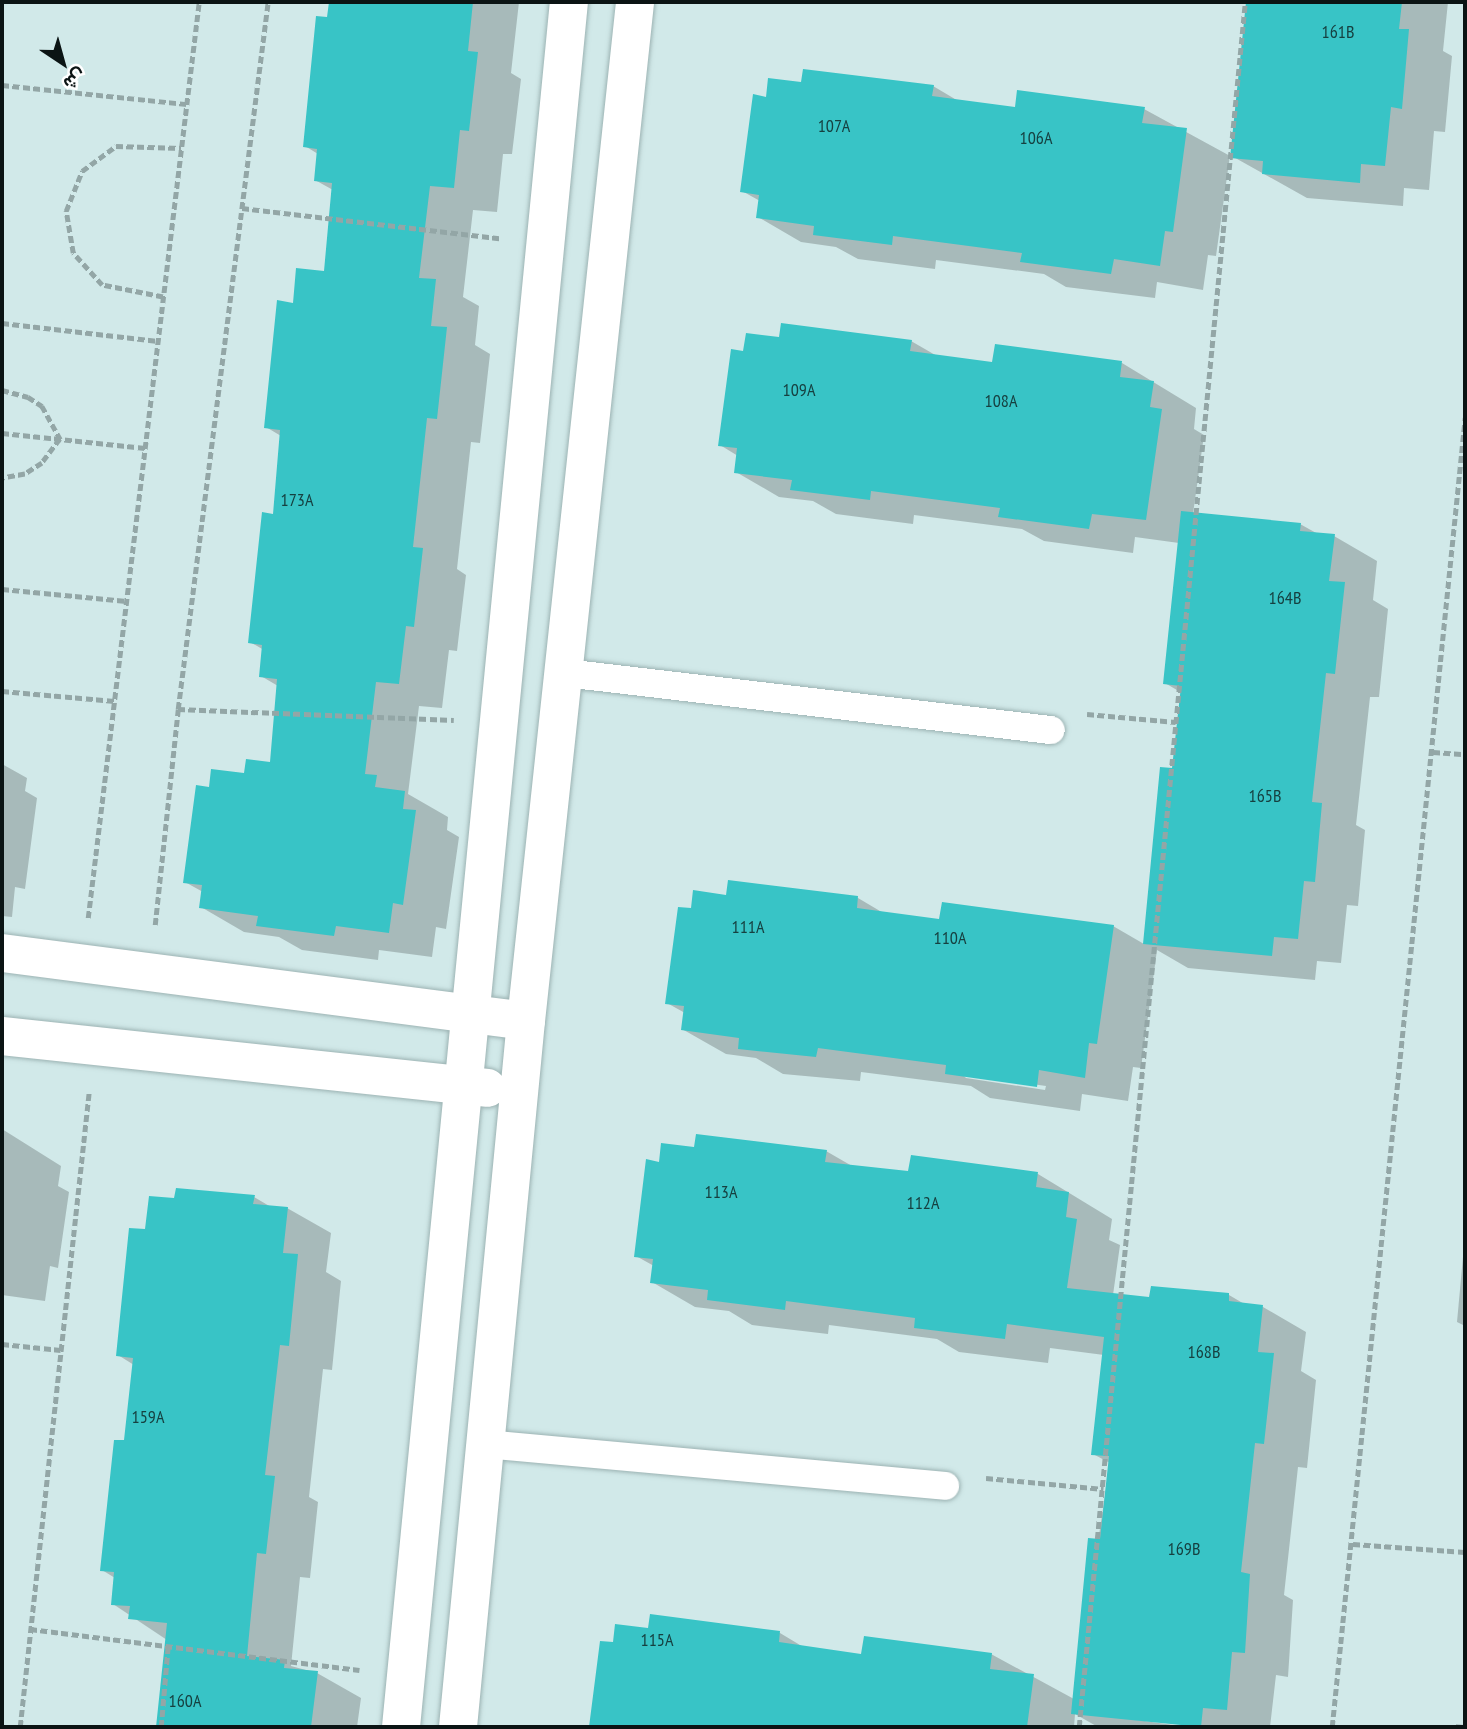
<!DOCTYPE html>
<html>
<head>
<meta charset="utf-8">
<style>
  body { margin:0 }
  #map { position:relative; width:1467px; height:1729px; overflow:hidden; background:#d1e9e9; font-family:"PT Sans Narrow",Vazirmatn,sans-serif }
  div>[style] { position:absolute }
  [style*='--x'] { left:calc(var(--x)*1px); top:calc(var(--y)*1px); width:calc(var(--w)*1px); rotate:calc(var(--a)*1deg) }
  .shadow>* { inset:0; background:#0003 }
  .building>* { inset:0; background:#38c4c6 }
  .path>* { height:4.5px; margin-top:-2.25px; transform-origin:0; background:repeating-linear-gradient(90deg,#93a6a6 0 7px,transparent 0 10.5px) }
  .roads { filter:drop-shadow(0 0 2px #9cb3b3) drop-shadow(0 0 2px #9cb3b3) }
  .lane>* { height:28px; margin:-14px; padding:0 14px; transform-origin:14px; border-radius:14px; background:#fff }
  .street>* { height:38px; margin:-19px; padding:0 19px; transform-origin:19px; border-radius:19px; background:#fff }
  span { translate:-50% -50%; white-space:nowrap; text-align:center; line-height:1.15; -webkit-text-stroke:5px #fff; paint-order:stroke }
  .number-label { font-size:18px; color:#164040 }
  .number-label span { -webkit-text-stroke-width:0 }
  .frame { position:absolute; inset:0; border:4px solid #0b1414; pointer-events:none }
  .north { position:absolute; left:28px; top:28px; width:70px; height:70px; -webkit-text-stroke:5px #fff; paint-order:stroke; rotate:144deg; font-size:19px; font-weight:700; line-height:28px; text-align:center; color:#0b1414 }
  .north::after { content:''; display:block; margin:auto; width:24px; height:32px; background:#0b1414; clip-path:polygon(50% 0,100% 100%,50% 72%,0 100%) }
</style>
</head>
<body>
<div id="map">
  <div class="shadow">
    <i style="clip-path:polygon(331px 2px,519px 2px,511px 73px,521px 79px,512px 154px,503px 154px,497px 212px,473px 210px,463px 297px,479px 306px,475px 345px,490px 354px,480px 443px,471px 442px,457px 569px,466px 575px,457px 651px,449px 650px,442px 708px,419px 706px,408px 794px,448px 817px,447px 830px,459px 837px,446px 929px,436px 927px,432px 957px,379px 950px,378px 960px,302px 950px,279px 937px,244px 932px,201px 907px,203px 892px,185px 882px,210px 789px,271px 764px,278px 686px,261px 676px,264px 650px,250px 642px,274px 516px,281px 436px,266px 427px,295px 305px,325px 273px,333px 190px,315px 180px,318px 154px,305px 146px)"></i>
    <i style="clip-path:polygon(1248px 2px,1448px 2px,1443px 51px,1452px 56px,1445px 132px,1434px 131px,1429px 190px,1404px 188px,1403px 206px,1307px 198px,1230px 155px,1216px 256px,1208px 255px,1203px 290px,1157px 282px,1155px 298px,1066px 287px,1044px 274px,936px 260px,935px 269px,858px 259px,836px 247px,801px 242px,758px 217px,760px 201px,742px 191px,767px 99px,802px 84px,933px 86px,960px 102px,1016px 109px,1144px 109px,1232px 157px)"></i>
    <i style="clip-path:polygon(evenodd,780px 339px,911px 341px,937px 356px,994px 364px,996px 346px,1122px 363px,1196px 408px,1194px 429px,1204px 435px,1193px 514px,1300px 524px,1318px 534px,1334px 536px,1377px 561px,1373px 600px,1388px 609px,1379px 697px,1370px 697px,1356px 825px,1365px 830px,1358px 906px,1347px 905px,1341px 963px,1317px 961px,1315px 980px,1188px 968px,1157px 950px,1141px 1068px,1133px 1067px,1128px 1101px,1082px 1094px,1080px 1111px,990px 1098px,971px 1086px,861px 1072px,860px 1081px,783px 1074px,756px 1058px,726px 1054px,682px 1029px,685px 1013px,667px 1003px,692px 910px,728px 896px,729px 882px,858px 898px,885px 914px,941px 921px,1113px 926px,1144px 944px,1162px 769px,1173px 770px,1182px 693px,1165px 683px,1179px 543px,1135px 537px,1133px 553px,1044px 541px,1022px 529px,914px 515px,913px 524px,836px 514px,813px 501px,779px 497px,736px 472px,738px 456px,720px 445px,745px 353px,780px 339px,962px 1074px,1046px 1086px,1045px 1090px,966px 1078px,962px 1074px)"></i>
    <i style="clip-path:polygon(2px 764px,27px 778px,25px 791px,37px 798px,25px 889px,15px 887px,12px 917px,2px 916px)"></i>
    <i style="clip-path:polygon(2px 1129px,61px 1166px,58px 1186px,69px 1192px,58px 1268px,50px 1266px,45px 1301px,2px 1295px)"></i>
    <i style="clip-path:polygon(695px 1149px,826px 1151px,852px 1166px,910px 1173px,1038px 1174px,1112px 1219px,1109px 1240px,1120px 1245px,1113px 1295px,1151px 1299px,1229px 1295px,1246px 1305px,1263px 1307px,1306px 1332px,1301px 1371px,1316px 1380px,1307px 1468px,1298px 1467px,1284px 1595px,1293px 1600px,1288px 1677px,1276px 1675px,1270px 1727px,1210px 1727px,1116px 1717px,1187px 1727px,1098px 1727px,1075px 1714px,1074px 1727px,591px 1727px,602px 1643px,614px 1644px,650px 1630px,780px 1633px,805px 1648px,863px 1656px,991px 1654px,1074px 1699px,1110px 1463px,1093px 1454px,1104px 1355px,1050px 1348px,1048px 1363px,959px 1352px,937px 1339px,829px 1325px,828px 1334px,752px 1325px,729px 1311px,695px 1307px,652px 1282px,654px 1266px,636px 1256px,661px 1164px)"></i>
    <i style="clip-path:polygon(254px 1197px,271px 1207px,287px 1208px,331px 1233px,326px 1272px,341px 1281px,332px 1370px,323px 1369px,309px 1497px,318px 1502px,310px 1578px,300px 1577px,291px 1666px,317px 1673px,361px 1698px,357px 1727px,158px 1727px,167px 1640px,113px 1604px,115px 1578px,102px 1570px,126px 1442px,134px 1365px,118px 1355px,147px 1231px,176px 1200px)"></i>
    <i style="clip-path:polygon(1465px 1235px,1465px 1326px,1457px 1322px)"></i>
    <i style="clip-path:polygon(1456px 1724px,1465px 1725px,1465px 1727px,1456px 1727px)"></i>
  </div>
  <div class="building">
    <i style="clip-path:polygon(329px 2px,473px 2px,468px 51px,478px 52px,469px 131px,460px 130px,454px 188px,430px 186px,419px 278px,436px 279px,431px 326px,447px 327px,437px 419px,427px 418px,413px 547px,423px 548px,414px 627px,406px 626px,399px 684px,376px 682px,365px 774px,377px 775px,375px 787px,405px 791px,403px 809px,416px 810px,403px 905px,393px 903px,389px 933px,336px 926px,334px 936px,256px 926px,258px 916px,199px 908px,202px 885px,183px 883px,196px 785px,209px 787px,211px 769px,244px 773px,246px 759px,270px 762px,277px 679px,259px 677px,262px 645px,248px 643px,262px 512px,273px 514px,280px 430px,264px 428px,277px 300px,293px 303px,296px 268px,324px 271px,332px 183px,314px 181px,317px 149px,303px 147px,316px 16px,327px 17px)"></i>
    <i style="clip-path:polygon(1246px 2px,1402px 2px,1399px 29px,1409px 29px,1402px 109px,1391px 107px,1385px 166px,1361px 164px,1360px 183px,1262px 174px,1263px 161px,1230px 158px)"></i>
    <i style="clip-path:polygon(803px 69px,934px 85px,932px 96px,1015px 107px,1017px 90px,1145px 107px,1142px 123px,1187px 128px,1173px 232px,1165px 231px,1160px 266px,1114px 259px,1111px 274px,1020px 262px,1022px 253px,893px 236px,892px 245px,813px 235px,814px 226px,756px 218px,759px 195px,740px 192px,753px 94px,766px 97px,768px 78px,801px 82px)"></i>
    <i style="clip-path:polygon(781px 323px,912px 340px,910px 351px,992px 362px,995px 344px,1122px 361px,1120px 377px,1154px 381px,1150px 407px,1162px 409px,1146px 520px,1092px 514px,1089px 529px,998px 517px,1000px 508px,871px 491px,870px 500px,790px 490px,792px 480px,734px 473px,737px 448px,718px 446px,731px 349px,743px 351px,746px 333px,779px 337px)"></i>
    <i style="clip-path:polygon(1181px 511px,1301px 523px,1300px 531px,1335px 534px,1329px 581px,1345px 582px,1335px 674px,1326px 673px,1312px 802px,1322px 803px,1315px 882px,1304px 881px,1298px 939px,1274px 937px,1272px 956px,1143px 944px,1160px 767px,1172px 768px,1181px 686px,1163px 684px)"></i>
    <i style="clip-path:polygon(728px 880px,858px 896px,857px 908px,939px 919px,942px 902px,1114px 925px,1097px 1044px,1089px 1043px,1085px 1078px,1039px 1070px,1037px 1087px,945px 1074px,946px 1065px,818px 1048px,816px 1057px,738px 1049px,739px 1038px,681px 1030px,684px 1006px,665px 1004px,678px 907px,691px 908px,693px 890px,726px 895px)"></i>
    <i style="clip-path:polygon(696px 1134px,827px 1150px,825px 1162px,908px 1171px,911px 1155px,1038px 1172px,1036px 1187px,1069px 1192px,1066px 1217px,1077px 1219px,1067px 1288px,1149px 1297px,1151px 1286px,1229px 1293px,1229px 1301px,1263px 1305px,1258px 1352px,1274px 1353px,1264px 1444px,1255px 1443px,1241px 1572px,1250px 1574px,1245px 1653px,1232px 1652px,1227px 1710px,1203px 1708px,1201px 1727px,1071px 1714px,1088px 1538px,1100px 1539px,1109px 1456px,1091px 1455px,1104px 1337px,1007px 1324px,1005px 1339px,914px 1328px,915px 1318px,786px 1301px,785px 1310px,707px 1300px,708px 1290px,650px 1283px,653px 1259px,634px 1257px,646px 1159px,659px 1162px,661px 1143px,694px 1147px)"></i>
    <i style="clip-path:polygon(176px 1188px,255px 1195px,253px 1204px,288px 1207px,283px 1253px,298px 1254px,289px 1346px,280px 1345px,265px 1475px,275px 1476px,266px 1554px,257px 1553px,247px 1656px,285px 1660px,284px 1668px,318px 1671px,311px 1727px,156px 1727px,167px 1623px,128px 1619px,130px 1606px,111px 1605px,114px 1572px,100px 1571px,114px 1440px,124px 1440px,133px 1358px,116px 1356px,129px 1228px,145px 1229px,149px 1196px,174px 1198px)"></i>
    <i style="clip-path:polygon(650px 1614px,780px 1631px,779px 1642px,861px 1654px,864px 1636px,992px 1653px,990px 1669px,1034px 1674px,1027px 1727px,589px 1727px,600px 1641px,613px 1642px,615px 1624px,648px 1628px)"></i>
  </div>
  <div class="path">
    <i style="--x:2;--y:85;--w:186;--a:5.9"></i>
    <i style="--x:242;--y:208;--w:259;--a:6.7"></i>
    <i style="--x:163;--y:297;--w:62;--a:-168.9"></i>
    <i style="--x:102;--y:285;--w:43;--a:-132.2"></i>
    <i style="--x:73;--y:253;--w:43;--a:-99.5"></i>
    <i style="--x:66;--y:211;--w:43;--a:-68.2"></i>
    <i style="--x:82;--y:171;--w:42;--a:-36.3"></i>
    <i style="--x:116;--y:146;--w:65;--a:1.8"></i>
    <i style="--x:2;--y:323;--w:157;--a:6.6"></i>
    <i style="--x:2;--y:390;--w:27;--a:15"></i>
    <i style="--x:28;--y:397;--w:17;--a:33"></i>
    <i style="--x:42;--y:406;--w:38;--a:61"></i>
    <i style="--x:60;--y:439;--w:30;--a:127"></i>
    <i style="--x:42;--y:463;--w:20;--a:147"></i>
    <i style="--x:25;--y:474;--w:23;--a:170"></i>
    <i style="--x:2;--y:433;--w:144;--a:6"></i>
    <i style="--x:2;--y:589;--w:125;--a:5.5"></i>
    <i style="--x:2;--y:691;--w:113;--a:5.1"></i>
    <i style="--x:178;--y:709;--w:276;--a:2.3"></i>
    <i style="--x:1087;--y:714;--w:89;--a:5.1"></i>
    <i style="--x:1433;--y:752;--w:32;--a:4"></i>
    <i style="--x:88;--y:918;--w:923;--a:-83.09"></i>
    <i style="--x:155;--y:925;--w:217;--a:-83.9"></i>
    <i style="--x:178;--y:709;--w:713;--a:-82.75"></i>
    <i style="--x:2;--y:1344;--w:59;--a:5.8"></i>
    <i style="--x:986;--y:1478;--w:118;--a:5.4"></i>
    <i style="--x:1353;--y:1544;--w:112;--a:4.1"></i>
    <i style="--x:30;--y:1629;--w:332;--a:7.1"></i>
    <i style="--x:20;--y:1727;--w:639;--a:-83.8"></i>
    <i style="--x:161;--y:1727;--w:81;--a:-85.1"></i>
    <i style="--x:1079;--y:1727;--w:1733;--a:-84.5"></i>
    <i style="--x:1332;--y:1727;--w:1316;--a:-84.2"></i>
  </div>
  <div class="roads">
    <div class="lane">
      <i style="--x:565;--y:673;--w:489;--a:6.7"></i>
      <i style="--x:485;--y:1444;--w:462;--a:5.2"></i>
    </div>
    <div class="street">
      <i style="--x:2;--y:953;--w:528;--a:7.39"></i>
      <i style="--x:2;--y:1036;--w:488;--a:6.1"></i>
      <i style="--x:401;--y:1727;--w:1733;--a:-84.44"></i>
      <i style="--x:458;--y:1727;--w:709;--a:-84.5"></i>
      <i style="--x:526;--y:1021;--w:1025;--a:-83.89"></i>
    </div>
  </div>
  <div class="number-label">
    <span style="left:1338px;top:32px">161B</span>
    <span style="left:834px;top:126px">107A</span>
    <span style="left:1036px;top:138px">106A</span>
    <span style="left:799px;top:390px">109A</span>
    <span style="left:1001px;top:401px">108A</span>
    <span style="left:297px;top:500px">173A</span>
    <span style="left:1285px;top:598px">164B</span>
    <span style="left:1265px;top:796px">165B</span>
    <span style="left:748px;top:927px">111A</span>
    <span style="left:950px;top:938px">110A</span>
    <span style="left:721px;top:1192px">113A</span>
    <span style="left:923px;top:1203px">112A</span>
    <span style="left:1204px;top:1352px">168B</span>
    <span style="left:148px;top:1417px">159A</span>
    <span style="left:1184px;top:1549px">169B</span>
    <span style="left:657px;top:1640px">115A</span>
    <span style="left:185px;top:1701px">160A</span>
  </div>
  <div class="frame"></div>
  <div class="north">ش</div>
</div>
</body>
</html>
